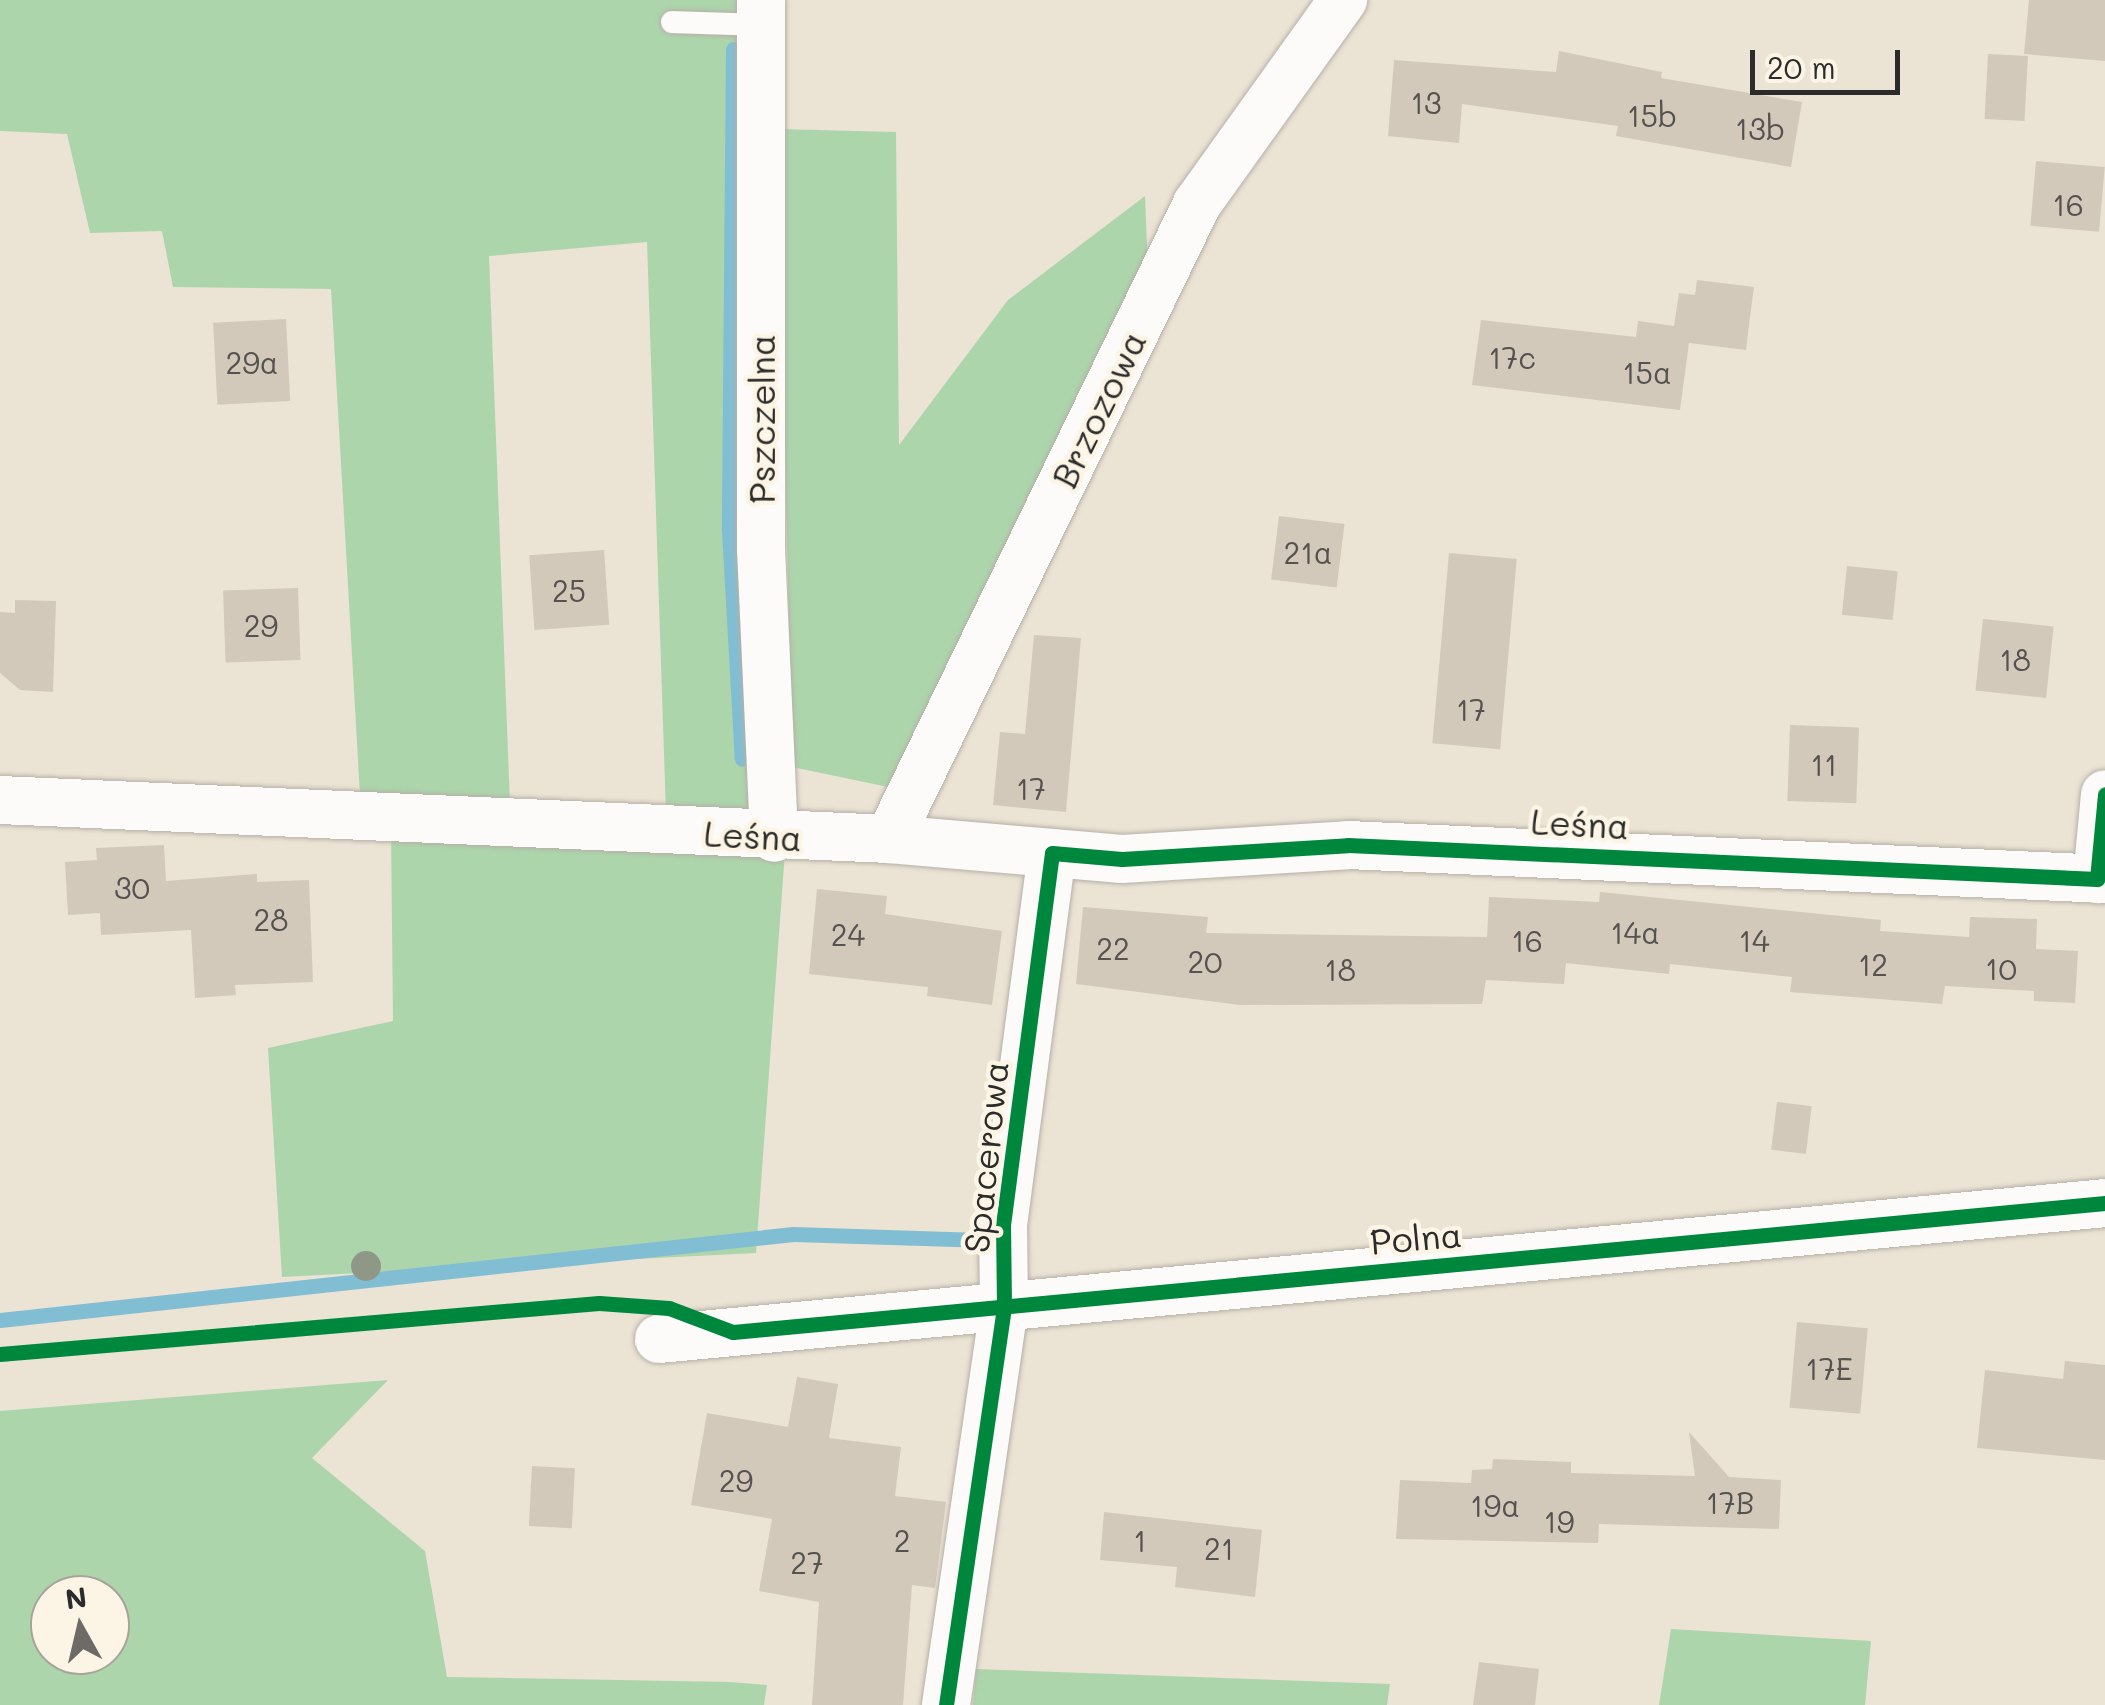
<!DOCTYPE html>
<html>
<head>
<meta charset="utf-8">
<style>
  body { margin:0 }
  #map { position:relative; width:2105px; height:1705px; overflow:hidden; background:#ebe3d4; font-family:Mali,sans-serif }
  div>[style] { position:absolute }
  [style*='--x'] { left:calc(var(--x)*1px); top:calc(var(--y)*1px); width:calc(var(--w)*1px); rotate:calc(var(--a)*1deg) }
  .green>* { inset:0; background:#add5ac }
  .stream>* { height:15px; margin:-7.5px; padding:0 7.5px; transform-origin:7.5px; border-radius:7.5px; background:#82bed3 }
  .building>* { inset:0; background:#d3c9bb; transform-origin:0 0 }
  .roads { filter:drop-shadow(0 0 2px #b5b0a7) drop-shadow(0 0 2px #b5b0a7) }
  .lane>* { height:22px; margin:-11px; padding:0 11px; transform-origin:11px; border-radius:11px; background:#fcfbf9 }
  .street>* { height:48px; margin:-24px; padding:0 24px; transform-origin:24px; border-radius:24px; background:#fcfbf9 }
  .cycleway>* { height:15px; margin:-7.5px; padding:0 7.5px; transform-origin:7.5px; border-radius:7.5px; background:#00873e }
  .trees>* { width:30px; height:30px; margin:-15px; border-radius:50%; background:#8f9887 }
  span { translate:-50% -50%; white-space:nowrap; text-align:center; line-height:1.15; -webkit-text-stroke:9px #fcf5e5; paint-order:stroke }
  .number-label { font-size:30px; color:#55524f }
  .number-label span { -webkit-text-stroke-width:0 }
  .street-label { font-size:35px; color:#2b2b2b }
  .north { position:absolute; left:30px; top:1575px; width:100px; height:100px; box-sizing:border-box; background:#fcf5e5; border:2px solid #a8a49b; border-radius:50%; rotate:352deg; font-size:28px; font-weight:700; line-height:40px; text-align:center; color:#2b2b2b }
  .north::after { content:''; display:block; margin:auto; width:35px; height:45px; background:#6e6b66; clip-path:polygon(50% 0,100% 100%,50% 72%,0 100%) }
  .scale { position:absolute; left:1750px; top:50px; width:150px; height:45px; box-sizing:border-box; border:5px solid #2b2b2b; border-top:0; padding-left:12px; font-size:30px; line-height:35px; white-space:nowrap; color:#2b2b2b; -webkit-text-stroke:8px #fcf5e5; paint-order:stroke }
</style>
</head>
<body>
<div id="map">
  <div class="green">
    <i style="clip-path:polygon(0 0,746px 0,755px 797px,749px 808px,739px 817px,666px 814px,647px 242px,489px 256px,510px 805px,360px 795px,331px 289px,173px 287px,162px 231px,90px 233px,67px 134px,0 131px)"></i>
    <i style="clip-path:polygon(778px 129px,896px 132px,899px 445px,1008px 300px,1145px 196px,1148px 270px,893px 788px,792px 767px)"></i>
    <i style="clip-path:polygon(391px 832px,785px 851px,756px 1253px,282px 1277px,268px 1048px,393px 1021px)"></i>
    <i style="clip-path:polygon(evenodd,388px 1380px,312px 1458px,425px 1551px,447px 1677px,730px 1682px,767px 1685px,764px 1705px,0 1705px,0 1411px,388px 1380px,50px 1595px,110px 1595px,110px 1655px,50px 1655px,50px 1595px)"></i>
    <i style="clip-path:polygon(1671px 1629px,1871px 1641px,1865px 1705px,1659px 1705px)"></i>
    <i style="clip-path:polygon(976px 1669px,1390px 1684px,1387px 1705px,973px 1705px)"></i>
  </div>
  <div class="stream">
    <i style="--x:733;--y:49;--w:481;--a:90.5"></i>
    <i style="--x:729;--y:530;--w:229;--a:86.8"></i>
    <i style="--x:0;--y:1320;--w:798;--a:-6.19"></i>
    <i style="--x:793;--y:1234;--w:187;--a:1.8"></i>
  </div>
  <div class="building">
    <i style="clip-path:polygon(2029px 0,2105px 0,2105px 61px,2024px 54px)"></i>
    <i style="clip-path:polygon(1559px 51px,1662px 72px,1661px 78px,1802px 102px,1791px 167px,1616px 136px,1618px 126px,1462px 104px,1459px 143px,1388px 136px,1394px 60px,1556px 72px)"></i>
    <i style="left:1988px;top:54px;width:40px;height:65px;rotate:3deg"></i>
    <i style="left:2036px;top:161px;width:69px;height:65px;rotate:5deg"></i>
    <i style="clip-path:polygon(1697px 280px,1754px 287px,1750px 317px,1746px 350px,1689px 343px,1680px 410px,1472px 385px,1481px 320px,1636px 337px,1638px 321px,1674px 326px,1679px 293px,1695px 295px)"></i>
    <i style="left:286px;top:319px;width:82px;height:73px;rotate:87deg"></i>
    <i style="left:1279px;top:516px;width:66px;height:64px;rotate:7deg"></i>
    <i style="left:604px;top:550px;width:75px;height:75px;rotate:86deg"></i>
    <i style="left:1449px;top:553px;width:68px;height:191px;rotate:5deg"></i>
    <i style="left:1847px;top:566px;width:51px;height:49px;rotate:6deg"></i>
    <i style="left:298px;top:588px;width:72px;height:75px;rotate:88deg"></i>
    <i style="clip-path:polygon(15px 600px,56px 601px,53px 692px,20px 690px,0 673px,0 612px,15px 613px)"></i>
    <i style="left:1983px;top:619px;width:71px;height:72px;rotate:6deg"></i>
    <i style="clip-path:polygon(1034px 635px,1081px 638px,1066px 812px,993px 805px,1000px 732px,1025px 734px)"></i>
    <i style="left:1790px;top:725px;width:69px;height:76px;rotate:2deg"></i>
    <i style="clip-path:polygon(164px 845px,166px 881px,257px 874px,257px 882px,309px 880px,313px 982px,235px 985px,236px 995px,195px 998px,191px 930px,101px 935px,100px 913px,68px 915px,65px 862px,97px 860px,96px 848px)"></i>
    <i style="clip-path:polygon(817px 889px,887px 896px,885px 914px,1002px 931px,992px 1005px,927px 996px,928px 987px,809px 974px)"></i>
    <i style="clip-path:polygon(1600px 892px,1881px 920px,1880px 931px,1969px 937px,1970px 917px,2037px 919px,2036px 949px,2078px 951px,2075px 1003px,2034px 1001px,2034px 991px,1945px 986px,1942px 1004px,1790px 992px,1792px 977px,1670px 964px,1669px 974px,1566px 963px,1564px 984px,1486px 980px,1482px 1004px,1240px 1005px,1076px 984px,1083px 907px,1208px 917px,1206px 933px,1487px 937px,1489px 897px,1599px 902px)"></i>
    <i style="left:1777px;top:1102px;width:35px;height:48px;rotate:7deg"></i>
    <i style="left:1797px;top:1322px;width:71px;height:86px;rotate:5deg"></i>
    <i style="clip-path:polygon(2065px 1361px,2105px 1365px,2105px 1460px,1977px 1448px,1985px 1370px,2063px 1379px)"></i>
    <i style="clip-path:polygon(797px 1377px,838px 1384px,829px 1438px,901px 1447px,895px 1496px,946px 1502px,935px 1588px,912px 1585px,903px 1705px,812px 1705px,819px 1602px,759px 1591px,772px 1519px,691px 1505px,707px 1413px,788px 1427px)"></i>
    <i style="clip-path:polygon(1689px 1432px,1729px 1477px,1781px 1480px,1779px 1529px,1599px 1524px,1598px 1543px,1396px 1539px,1400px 1480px,1471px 1483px,1472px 1470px,1492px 1469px,1493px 1459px,1571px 1462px,1571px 1473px,1695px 1476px)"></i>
    <i style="left:532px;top:1466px;width:43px;height:60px;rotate:3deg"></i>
    <i style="clip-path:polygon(1104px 1512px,1262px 1530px,1255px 1597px,1175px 1587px,1177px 1567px,1100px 1560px)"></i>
    <i style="clip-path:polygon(1479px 1662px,1539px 1669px,1535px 1705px,1473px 1705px)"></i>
  </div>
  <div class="roads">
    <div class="lane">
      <i style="--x:672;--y:22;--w:90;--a:1.9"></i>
    </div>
    <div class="street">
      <i style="--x:761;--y:0;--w:549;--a:90"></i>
      <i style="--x:761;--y:549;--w:289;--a:87.4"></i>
      <i style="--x:0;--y:800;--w:890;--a:2.51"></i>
      <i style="--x:889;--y:839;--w:234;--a:4.9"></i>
      <i style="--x:1122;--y:859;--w:226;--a:-3.5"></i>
      <i style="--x:1348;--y:845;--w:758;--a:2.57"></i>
      <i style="--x:889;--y:839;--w:706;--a:-64.12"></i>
      <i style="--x:1197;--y:204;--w:251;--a:-54.4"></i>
      <i style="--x:2097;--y:879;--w:85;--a:-84.6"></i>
      <i style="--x:659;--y:1339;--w:1452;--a:-5.37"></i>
      <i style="--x:946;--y:1705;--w:404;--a:-81.7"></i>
      <i style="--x:1004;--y:1305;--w:80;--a:-90.7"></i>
      <i style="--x:1003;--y:1225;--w:375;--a:-82.5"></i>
    </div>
  </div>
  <div class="cycleway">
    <i style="--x:0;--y:1354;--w:601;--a:-4.87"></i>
    <i style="--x:599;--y:1303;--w:70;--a:4.1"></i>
    <i style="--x:669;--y:1308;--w:68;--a:20.6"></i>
    <i style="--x:733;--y:1332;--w:1378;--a:-5.37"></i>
    <i style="--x:946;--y:1705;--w:404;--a:-81.7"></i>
    <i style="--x:1004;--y:1305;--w:80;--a:-90.7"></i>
    <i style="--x:1003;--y:1225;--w:375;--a:-82.5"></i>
    <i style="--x:1052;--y:853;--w:70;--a:4.9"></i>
    <i style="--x:1122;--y:859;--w:226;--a:-3.5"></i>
    <i style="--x:1348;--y:845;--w:750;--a:2.6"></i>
    <i style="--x:2097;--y:879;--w:85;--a:-84.6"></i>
  </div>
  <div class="trees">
    <i style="left:366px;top:1266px"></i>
  </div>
  <div class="number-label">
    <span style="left:1426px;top:102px">13</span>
    <span style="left:1652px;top:115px">15b</span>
    <span style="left:1760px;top:128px">13b</span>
    <span style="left:2068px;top:204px">16</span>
    <span style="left:1512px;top:357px">17c</span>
    <span style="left:252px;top:362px">29a</span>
    <span style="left:1647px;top:372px">15a</span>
    <span style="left:1308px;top:552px">21a</span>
    <span style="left:569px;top:590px">25</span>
    <span style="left:261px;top:625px">29</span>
    <span style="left:2015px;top:659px">18</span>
    <span style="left:1471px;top:709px">17</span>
    <span style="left:1824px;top:764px">11</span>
    <span style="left:1031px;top:788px">17</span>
    <span style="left:132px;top:887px">30</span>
    <span style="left:271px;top:919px">28</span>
    <span style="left:1635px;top:932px">14a</span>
    <span style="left:848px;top:934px">24</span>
    <span style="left:1527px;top:940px">16</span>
    <span style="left:1754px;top:940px">14</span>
    <span style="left:1113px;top:948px">22</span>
    <span style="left:1205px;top:961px">20</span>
    <span style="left:1873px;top:964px">12</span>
    <span style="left:2001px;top:968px">10</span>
    <span style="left:1340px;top:969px">18</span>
    <span style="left:1829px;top:1368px">17E</span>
    <span style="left:736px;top:1480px">29</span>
    <span style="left:1730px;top:1502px">17B</span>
    <span style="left:1495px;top:1505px">19a</span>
    <span style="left:1559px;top:1521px">19</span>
    <span style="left:902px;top:1540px">2</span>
    <span style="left:1140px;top:1540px">1</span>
    <span style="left:1219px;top:1548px">21</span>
    <span style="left:807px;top:1562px">27</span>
  </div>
  <div class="street-label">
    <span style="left:1098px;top:409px;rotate:-64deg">Brzozowa</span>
    <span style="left:761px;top:419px;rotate:-90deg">Pszczelna</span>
    <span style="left:1580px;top:823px;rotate:3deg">Leśna</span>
    <span style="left:753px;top:835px;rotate:3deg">Leśna</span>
    <span style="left:985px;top:1157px;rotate:-84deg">Spacerowa</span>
    <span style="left:1416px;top:1237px;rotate:-5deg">Polna</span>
  </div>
  <div class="north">N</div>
  <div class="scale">20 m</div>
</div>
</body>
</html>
